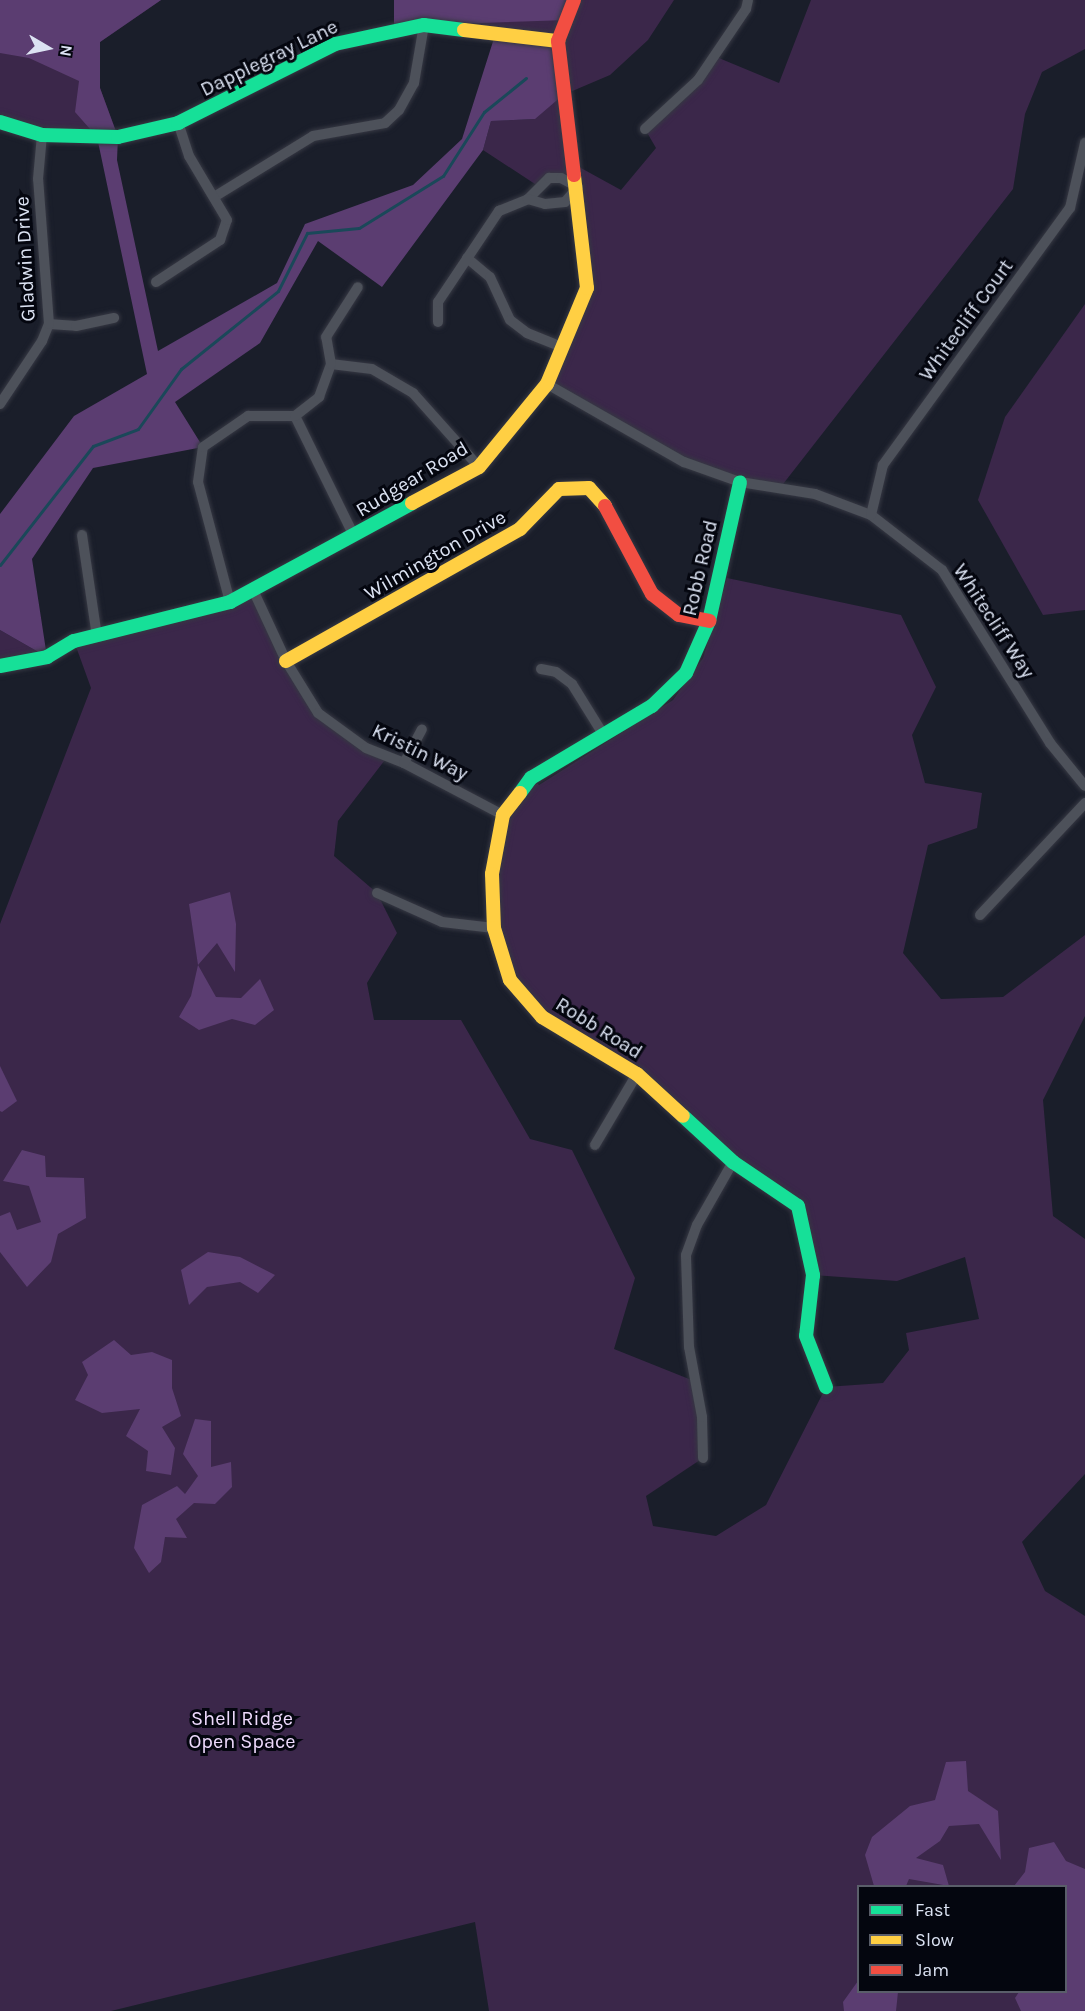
<!DOCTYPE html>
<html>
<head>
<meta charset="utf-8">
<style>
  body { margin:0 }
  #map { position:relative; width:1085px; height:2011px; overflow:hidden; background:#1a1e2a; font-family:Karla,sans-serif }
  div>[style] { position:absolute }
  [style*='--x'] { left:calc(var(--x)*1px); top:calc(var(--y)*1px); width:calc(var(--w)*1px); rotate:calc(var(--a)*1deg) }
  .green>* { inset:0; background:#3b274a }
  .forest>* { inset:0; background:#5b3d71 }
  .stream>* { height:3px; margin:-1.5px; padding:0 1.5px; transform-origin:1.5px; border-radius:1.5px; background:#1a4859 }
  .roads { filter:drop-shadow(0 0 2px #363843) drop-shadow(0 0 2px #363843) }
  .street>* { height:10px; margin:-5px; padding:0 5px; transform-origin:5px; border-radius:5px; background:#4d515a }
  .fast>* { height:14px; margin:-7px; padding:0 7px; transform-origin:7px; border-radius:7px; background:#16e098 }
  .slow>* { height:14px; margin:-7px; padding:0 7px; transform-origin:7px; border-radius:7px; background:#ffcf43 }
  .jam>* { height:14px; margin:-7px; padding:0 7px; transform-origin:7px; border-radius:7px; background:#f24e42 }
  span { translate:-50% -50%; white-space:nowrap; text-align:center; line-height:1.15; -webkit-text-stroke:6px #04060f; paint-order:stroke }
  .street-label { font-size:20px; color:#dce3f3 }
  .park-label { font-size:20px; color:#eedafd }
  .legend { position:absolute; left:857px; top:1885px; width:210px; height:108px; box-sizing:border-box; background:#04060f; border:2px solid #5a5e6a; margin:0; padding:8px 10px; list-style:none; font-size:18px; color:#dce3f3 }
  .legend li { display:flex; align-items:center; gap:12px; height:30px }
  .legend b { width:30px; border:2px solid #5a5e6a }
  .north { position:absolute; left:18px; top:18px; width:60px; height:60px; -webkit-text-stroke:4px #04060f; paint-order:stroke; rotate:99deg; font-size:16px; font-weight:700; line-height:24px; text-align:center; color:#dce3f3 }
  .north::after { content:''; display:block; margin:auto; width:21px; height:27px; background:#dce3f3; clip-path:polygon(50% 0,100% 100%,50% 72%,0 100%) }
</style>
</head>
<body>
<div id="map">
  <div class="green">
    <i style="clip-path:polygon(0 0,161px 0,100px 42px,100px 88px,118px 137px,0 122px)"></i>
    <i style="clip-path:polygon(394px 0,674px 0,648px 40px,610px 75px,563px 95px,570px 162px,621px 190px,656px 148px,645px 129px,714px 56px,779px 83px,811px 0,1085px 0,1085px 49px,1042px 72px,1025px 114px,1013px 189px,780px 488px,684px 462px,547px 384px,587px 288px,578px 187px,561px 178px,538px 186px,483px 150px,491px 121px,535px 119px,496px 32px)"></i>
    <i style="clip-path:polygon(1085px 304px,1085px 610px,1043px 615px,978px 500px,1005px 417px)"></i>
    <i style="clip-path:polygon(evenodd,727px 578px,901px 615px,936px 687px,912px 735px,925px 783px,982px 793px,977px 828px,928px 845px,903px 953px,941px 999px,1003px 997px,1085px 935px,1085px 1016px,1043px 1100px,1053px 1216px,1085px 1239px,1085px 1474px,1022px 1542px,1045px 1591px,1085px 1616px,1085px 2011px,489px 2011px,475px 1922px,111px 2011px,0 2011px,0 924px,91px 688px,74px 641px,254px 592px,318px 713px,388px 756px,338px 821px,334px 856px,377px 893px,397px 933px,367px 983px,374px 1020px,461px 1020px,530px 1139px,572px 1150px,635px 1278px,614px 1349px,694px 1381px,703px 1458px,646px 1496px,653px 1526px,716px 1536px,766px 1505px,826px 1387px,883px 1383px,909px 1350px,906px 1333px,979px 1319px,965px 1257px,897px 1281px,813px 1275px,798px 1205px,733px 1162px,637px 1074px,542px 1017px,510px 980px,494px 928px,503px 815px,531px 778px,539px 785px,673px 700px,703px 658px,727px 578px,858px 1886px,1066px 1886px,1066px 1992px,858px 1992px,858px 1886px)"></i>
    <i style="clip-path:polygon(0 630px,47px 657px,0 666px)"></i>
  </div>
  <div class="forest">
    <i style="clip-path:polygon(0 0,161px 0,100px 42px,100px 88px,118px 137px,117px 160px,158px 351px,277px 283px,305px 224px,413px 185px,462px 139px,496px 32px,558px 41px,563px 95px,535px 119px,491px 121px,483px 150px,382px 287px,318px 241px,260px 343px,175px 402px,203px 447px,93px 468px,32px 559px,47px 657px,0 630px,0 514px,74px 416px,147px 374px,97px 137px,75px 112px,79px 81px,29px 58px,0 53px)"></i>
    <i style="clip-path:polygon(394px 0,574px 0,567px 20px,424px 25px,394px 30px)"></i>
    <i style="clip-path:polygon(230px 892px,236px 924px,235px 972px,217px 943px,198px 965px,216px 997px,241px 998px,260px 979px,274px 1010px,255px 1025px,232px 1019px,199px 1030px,179px 1017px,191px 996px,198px 965px,189px 904px)"></i>
    <i style="clip-path:polygon(0 1066px,17px 1101px,2px 1112px,0 1111px)"></i>
    <i style="clip-path:polygon(22px 1150px,45px 1156px,46px 1177px,84px 1178px,86px 1218px,58px 1234px,51px 1262px,27px 1287px,0 1252px,0 1216px,10px 1212px,17px 1230px,41px 1222px,29px 1186px,3px 1181px)"></i>
    <i style="clip-path:polygon(208px 1252px,240px 1257px,275px 1275px,258px 1293px,240px 1282px,207px 1287px,189px 1305px,181px 1270px)"></i>
    <i style="clip-path:polygon(114px 1340px,131px 1355px,152px 1352px,172px 1360px,172px 1388px,181px 1416px,162px 1427px,175px 1448px,171px 1475px,146px 1471px,148px 1451px,126px 1436px,140px 1409px,102px 1413px,75px 1400px,88px 1375px,82px 1362px)"></i>
    <i style="clip-path:polygon(195px 1419px,211px 1421px,211px 1467px,231px 1462px,232px 1487px,215px 1504px,194px 1503px,176px 1519px,187px 1538px,165px 1537px,161px 1562px,149px 1573px,134px 1548px,142px 1505px,177px 1486px,185px 1494px,198px 1476px,183px 1454px)"></i>
    <i style="clip-path:polygon(966px 1761px,968px 1791px,998px 1811px,1001px 1860px,979px 1824px,949px 1826px,940px 1841px,916px 1858px,943px 1865px,949px 1886px,909px 1879px,906px 1886px,874px 1886px,865px 1855px,872px 1837px,910px 1806px,935px 1800px,946px 1762px)"></i>
    <i style="clip-path:polygon(1054px 1842px,1066px 1861px,1085px 1869px,1085px 2011px,1021px 2011px,1015px 1998px,1019px 1992px,1066px 1992px,1066px 1886px,1014px 1886px,1025px 1872px,1029px 1848px)"></i>
    <i style="clip-path:polygon(858px 1981px,858px 1992px,898px 1992px,896px 2011px,844px 2011px,843px 2002px)"></i>
  </div>
  <div class="stream">
    <i style="--x:0;--y:565;--w:151;--a:-52"></i>
    <i style="--x:93;--y:446;--w:48;--a:-20.7"></i>
    <i style="--x:138;--y:429;--w:74;--a:-54.4"></i>
    <i style="--x:181;--y:369;--w:124;--a:-38.8"></i>
    <i style="--x:278;--y:291;--w:65;--a:-63.4"></i>
    <i style="--x:307;--y:233;--w:52;--a:-5.5"></i>
    <i style="--x:359;--y:228;--w:99;--a:-31.8"></i>
    <i style="--x:443;--y:176;--w:76;--a:-57.4"></i>
    <i style="--x:484;--y:112;--w:54;--a:-39"></i>
  </div>
  <div class="roads">
    <div class="street">
      <i style="--x:645;--y:129;--w:72;--a:-42.8"></i>
      <i style="--x:698;--y:80;--w:86;--a:-55.9"></i>
      <i style="--x:746;--y:9;--w:9;--a:-77"></i>
      <i style="--x:214;--y:197;--w:116;--a:-31.6"></i>
      <i style="--x:313;--y:136;--w:73;--a:-10.2"></i>
      <i style="--x:385;--y:123;--w:19;--a:-43"></i>
      <i style="--x:399;--y:110;--w:31;--a:-61"></i>
      <i style="--x:414;--y:83;--w:59;--a:-80.2"></i>
      <i style="--x:467;--y:258;--w:30;--a:40"></i>
      <i style="--x:490;--y:277;--w:47;--a:65.1"></i>
      <i style="--x:510;--y:320;--w:21;--a:37"></i>
      <i style="--x:527;--y:333;--w:38;--a:22"></i>
      <i style="--x:156;--y:282;--w:77;--a:-33.3"></i>
      <i style="--x:220;--y:240;--w:21;--a:-71"></i>
      <i style="--x:227;--y:220;--w:74;--a:-120.7"></i>
      <i style="--x:189;--y:156;--w:35;--a:-108"></i>
      <i style="--x:438;--y:322;--w:20;--a:-90"></i>
      <i style="--x:438;--y:302;--w:110;--a:-56.2"></i>
      <i style="--x:499;--y:211;--w:31;--a:-22"></i>
      <i style="--x:528;--y:199;--w:30;--a:-45"></i>
      <i style="--x:549;--y:178;--w:12;--a:0"></i>
      <i style="--x:561;--y:178;--w:19;--a:28"></i>
      <i style="--x:578;--y:187;--w:20;--a:131"></i>
      <i style="--x:565;--y:202;--w:20;--a:174"></i>
      <i style="--x:545;--y:204;--w:18;--a:-164"></i>
      <i style="--x:49;--y:324;--w:27;--a:4"></i>
      <i style="--x:76;--y:326;--w:39;--a:-12"></i>
      <i style="--x:331;--y:364;--w:41;--a:7"></i>
      <i style="--x:372;--y:369;--w:48;--a:30.3"></i>
      <i style="--x:413;--y:393;--w:99;--a:48.3"></i>
      <i style="--x:547;--y:384;--w:158;--a:29.7"></i>
      <i style="--x:684;--y:462;--w:59;--a:19.7"></i>
      <i style="--x:740;--y:482;--w:76;--a:9.1"></i>
      <i style="--x:815;--y:494;--w:60;--a:20.6"></i>
      <i style="--x:871;--y:515;--w:90;--a:37.8"></i>
      <i style="--x:942;--y:570;--w:204;--a:58"></i>
      <i style="--x:1050;--y:743;--w:55;--a:50.9"></i>
      <i style="--x:0;--y:404;--w:76;--a:-56.3"></i>
      <i style="--x:42;--y:341;--w:18;--a:-68"></i>
      <i style="--x:49;--y:324;--w:145;--a:-94.3"></i>
      <i style="--x:38;--y:179;--w:44;--a:-84.8"></i>
      <i style="--x:295;--y:416;--w:134;--a:63.8"></i>
      <i style="--x:871;--y:515;--w:51;--a:-76.5"></i>
      <i style="--x:883;--y:465;--w:318;--a:-54"></i>
      <i style="--x:1070;--y:208;--w:67;--a:-77"></i>
      <i style="--x:82;--y:535;--w:102;--a:81.6"></i>
      <i style="--x:254;--y:592;--w:76;--a:65.1"></i>
      <i style="--x:286;--y:661;--w:61;--a:58.4"></i>
      <i style="--x:318;--y:713;--w:59;--a:36.1"></i>
      <i style="--x:366;--y:748;--w:41;--a:21.5"></i>
      <i style="--x:404;--y:763;--w:112;--a:27.7"></i>
      <i style="--x:230;--y:602;--w:124;--a:-104.9"></i>
      <i style="--x:198;--y:482;--w:35;--a:-82"></i>
      <i style="--x:203;--y:447;--w:55;--a:-34.6"></i>
      <i style="--x:248;--y:416;--w:47;--a:0"></i>
      <i style="--x:295;--y:416;--w:31;--a:-38"></i>
      <i style="--x:319;--y:397;--w:35;--a:-70"></i>
      <i style="--x:331;--y:364;--w:27;--a:-100"></i>
      <i style="--x:326;--y:337;--w:59;--a:-57.4"></i>
      <i style="--x:541;--y:669;--w:15;--a:11"></i>
      <i style="--x:556;--y:672;--w:20;--a:37"></i>
      <i style="--x:572;--y:684;--w:59;--a:58.2"></i>
      <i style="--x:404;--y:763;--w:38;--a:-62"></i>
      <i style="--x:377;--y:893;--w:71;--a:24"></i>
      <i style="--x:442;--y:922;--w:52;--a:6.6"></i>
      <i style="--x:980;--y:915;--w:154;--a:-46.8"></i>
      <i style="--x:595;--y:1145;--w:82;--a:-59.4"></i>
      <i style="--x:703;--y:1458;--w:41;--a:-91.4"></i>
      <i style="--x:702;--y:1417;--w:71;--a:-100.5"></i>
      <i style="--x:689;--y:1347;--w:92;--a:-91.9"></i>
      <i style="--x:686;--y:1255;--w:32;--a:-70"></i>
      <i style="--x:697;--y:1225;--w:73;--a:-60.3"></i>
    </div>
    <div class="fast">
      <i style="--x:0;--y:122;--w:44;--a:17.2"></i>
      <i style="--x:42;--y:135;--w:76;--a:1.5"></i>
      <i style="--x:118;--y:137;--w:62;--a:-13.1"></i>
      <i style="--x:178;--y:123;--w:176;--a:-26.7"></i>
      <i style="--x:335;--y:44;--w:91;--a:-12.1"></i>
      <i style="--x:424;--y:25;--w:40;--a:7.1"></i>
      <i style="--x:0;--y:666;--w:48;--a:-10.8"></i>
      <i style="--x:47;--y:657;--w:31;--a:-31"></i>
      <i style="--x:74;--y:641;--w:161;--a:-14"></i>
      <i style="--x:230;--y:602;--w:207;--a:-28.5"></i>
      <i style="--x:520;--y:793;--w:19;--a:-54"></i>
      <i style="--x:531;--y:778;--w:141;--a:-30.8"></i>
      <i style="--x:652;--y:706;--w:47;--a:-44.1"></i>
      <i style="--x:686;--y:673;--w:57;--a:-66.1"></i>
      <i style="--x:709;--y:621;--w:142;--a:-77.4"></i>
      <i style="--x:683;--y:1116;--w:68;--a:42.6"></i>
      <i style="--x:733;--y:1162;--w:78;--a:34.1"></i>
      <i style="--x:798;--y:1206;--w:71;--a:77.7"></i>
      <i style="--x:813;--y:1275;--w:61;--a:96.5"></i>
      <i style="--x:806;--y:1336;--w:55;--a:68.6"></i>
    </div>
    <div class="slow">
      <i style="--x:464;--y:30;--w:95;--a:6.7"></i>
      <i style="--x:412;--y:503;--w:76;--a:-28.2"></i>
      <i style="--x:479;--y:467;--w:107;--a:-50.7"></i>
      <i style="--x:547;--y:384;--w:104;--a:-67.4"></i>
      <i style="--x:587;--y:288;--w:114;--a:-96.6"></i>
      <i style="--x:286;--y:661;--w:269;--a:-29.4"></i>
      <i style="--x:520;--y:529;--w:56;--a:-45.7"></i>
      <i style="--x:559;--y:489;--w:30;--a:-2"></i>
      <i style="--x:589;--y:488;--w:24;--a:48"></i>
      <i style="--x:520;--y:793;--w:28;--a:128"></i>
      <i style="--x:503;--y:815;--w:60;--a:100.6"></i>
      <i style="--x:492;--y:874;--w:54;--a:87.9"></i>
      <i style="--x:494;--y:928;--w:54;--a:72.9"></i>
      <i style="--x:510;--y:980;--w:49;--a:49.1"></i>
      <i style="--x:542;--y:1017;--w:111;--a:31"></i>
      <i style="--x:637;--y:1074;--w:62;--a:42.4"></i>
    </div>
    <div class="jam">
      <i style="--x:574;--y:0;--w:44;--a:111.3"></i>
      <i style="--x:558;--y:41;--w:135;--a:83.2"></i>
      <i style="--x:605;--y:506;--w:100;--a:61.9"></i>
      <i style="--x:652;--y:594;--w:34;--a:38"></i>
      <i style="--x:679;--y:615;--w:31;--a:11"></i>
    </div>
  </div>
  <div class="street-label">
    <span style="left:269px;top:58px;rotate:-26deg">Dapplegray Lane</span>
    <span style="left:25px;top:259px;rotate:-93deg">Gladwin Drive</span>
    <span style="left:966px;top:320px;rotate:-54deg">Whitecliff Court</span>
    <span style="left:412px;top:479px;rotate:-31deg">Rudgear Road</span>
    <span style="left:435px;top:555px;rotate:-30deg">Wilmington Drive</span>
    <span style="left:700px;top:568px;rotate:-77deg">Robb Road</span>
    <span style="left:994px;top:621px;rotate:57deg">Whitecliff Way</span>
    <span style="left:420px;top:752px;rotate:26deg">Kristin Way</span>
    <span style="left:599px;top:1028px;rotate:32deg">Robb Road</span>
  </div>
  <div class="park-label">
    <span style="left:242px;top:1730px">Shell Ridge<br>Open Space</span>
  </div>
  <ul class="legend">
  <li><b style="height:8px;background:#16e098"></b>Fast</li>
  <li><b style="height:8px;background:#ffcf43"></b>Slow</li>
  <li><b style="height:8px;background:#f24e42"></b>Jam</li>
  </ul>
  <div class="north">N</div>
</div>
</body>
</html>
